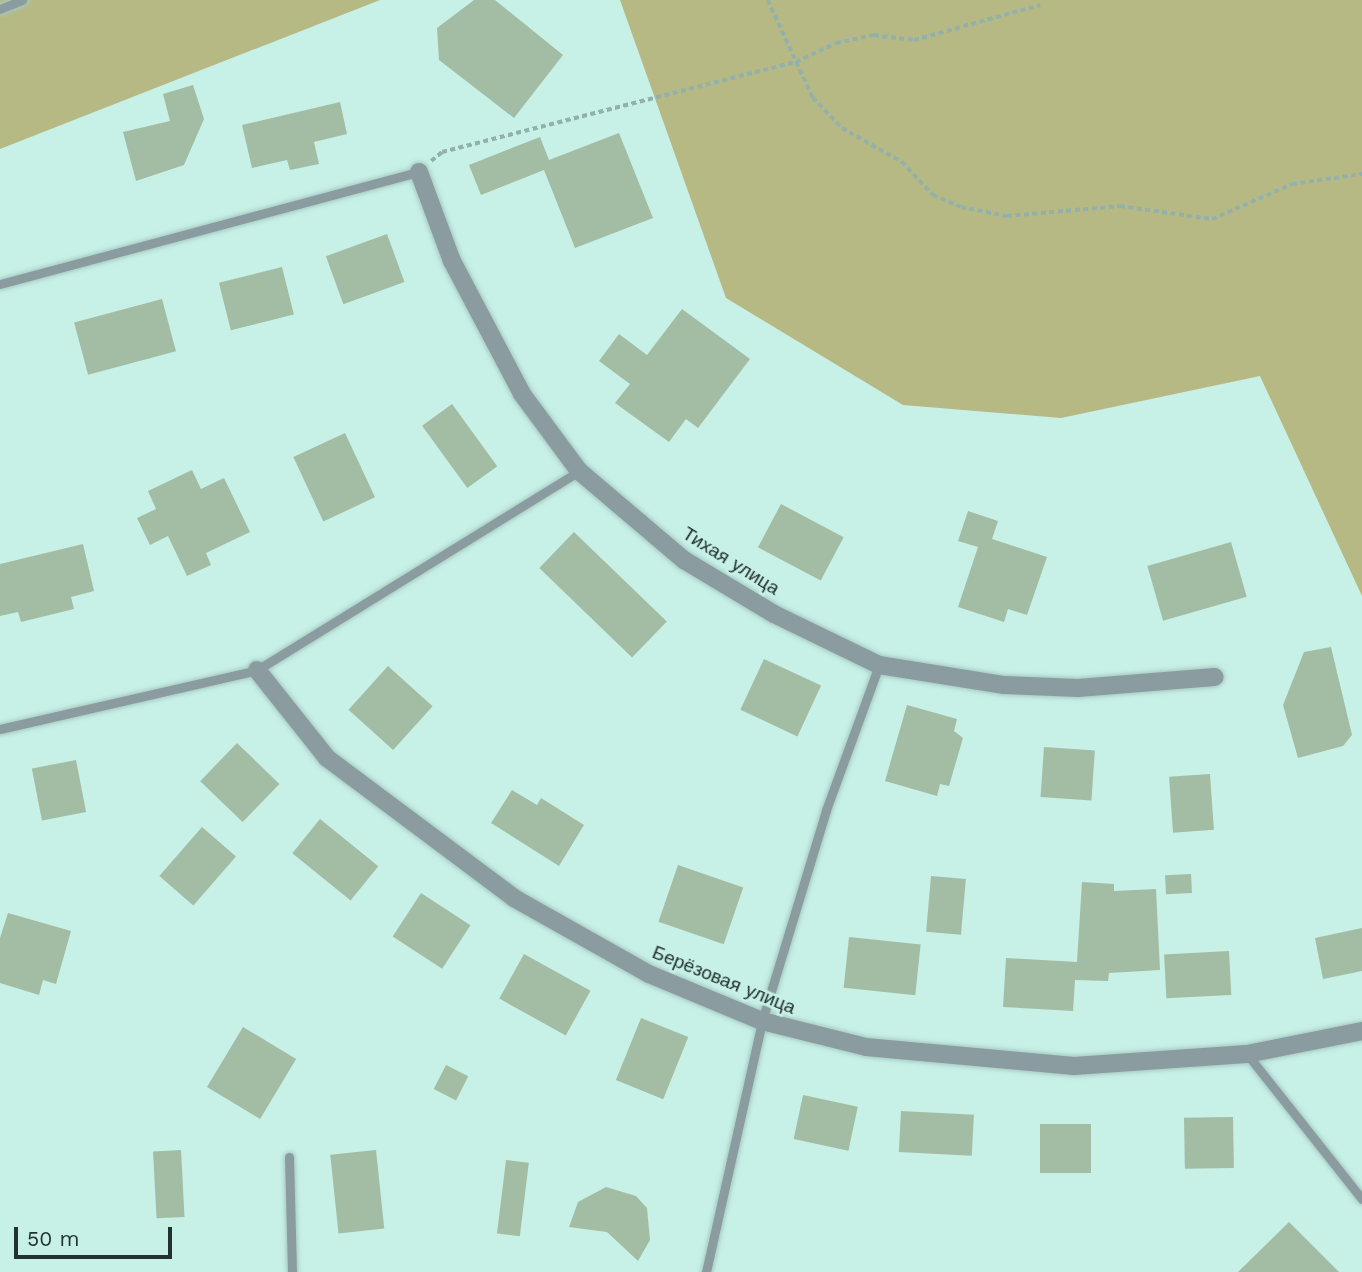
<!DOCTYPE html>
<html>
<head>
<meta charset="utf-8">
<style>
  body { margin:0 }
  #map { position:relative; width:1362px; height:1272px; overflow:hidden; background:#c7f0e7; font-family:"Work Sans",sans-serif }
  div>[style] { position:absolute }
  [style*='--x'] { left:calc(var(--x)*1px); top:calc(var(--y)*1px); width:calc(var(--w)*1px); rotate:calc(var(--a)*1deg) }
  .green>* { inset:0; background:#b6b984 }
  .building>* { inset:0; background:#a3bda4; transform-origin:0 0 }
  .path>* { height:3.5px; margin-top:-1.75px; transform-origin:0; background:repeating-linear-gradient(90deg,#91b1aa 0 5px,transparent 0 8.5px) }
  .roads { filter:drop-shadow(0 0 2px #a6cac2) drop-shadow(0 0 2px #a6cac2) }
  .service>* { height:9px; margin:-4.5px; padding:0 4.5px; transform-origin:4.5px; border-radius:4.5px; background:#8b9ca0 }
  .minor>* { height:18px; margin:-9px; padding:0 9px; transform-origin:9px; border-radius:9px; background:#8b9ca0 }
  span { translate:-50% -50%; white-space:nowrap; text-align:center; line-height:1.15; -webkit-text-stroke:5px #c7f0e7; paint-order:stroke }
  .street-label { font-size:19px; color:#22322e }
  .scale { position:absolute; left:14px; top:1227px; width:158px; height:32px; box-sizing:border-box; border:4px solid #22322e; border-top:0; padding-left:9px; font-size:21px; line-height:24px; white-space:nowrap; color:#22322e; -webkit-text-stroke:5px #c7f0e7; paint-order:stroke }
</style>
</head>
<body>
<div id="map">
  <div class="green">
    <i style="clip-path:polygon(0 0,380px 0,0 149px)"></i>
    <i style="clip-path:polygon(620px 0,1362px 0,1362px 596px,1260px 376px,1061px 418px,903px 405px,726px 298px)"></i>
  </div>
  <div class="building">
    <i style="clip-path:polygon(474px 0,495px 0,563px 55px,514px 118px,439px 60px,437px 28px)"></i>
    <i style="clip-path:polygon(193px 85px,204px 119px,184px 165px,136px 181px,123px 132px,170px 121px,163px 94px)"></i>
    <i style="clip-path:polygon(340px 102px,347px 134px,314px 142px,319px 164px,290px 170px,287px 160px,252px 168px,242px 125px)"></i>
    <i style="clip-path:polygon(619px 133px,653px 218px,575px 248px,544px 170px,481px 195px,469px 165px,540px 137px,549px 160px)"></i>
    <i style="left:387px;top:234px;width:51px;height:65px;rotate:70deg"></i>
    <i style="left:282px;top:267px;width:49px;height:65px;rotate:76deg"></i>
    <i style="left:162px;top:299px;width:54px;height:91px;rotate:75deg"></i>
    <i style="clip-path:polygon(682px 309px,750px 359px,698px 428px,686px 419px,669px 442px,615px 403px,630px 384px,599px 361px,619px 334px,647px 355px)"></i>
    <i style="left:452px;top:404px;width:77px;height:37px;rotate:54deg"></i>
    <i style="left:345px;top:433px;width:71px;height:57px;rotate:65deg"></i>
    <i style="clip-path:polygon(192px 470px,201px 489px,224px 478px,250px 532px,206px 553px,211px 565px,187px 576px,168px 536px,150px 545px,137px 518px,156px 509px,148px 491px)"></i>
    <i style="left:781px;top:504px;width:71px;height:49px;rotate:28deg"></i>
    <i style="clip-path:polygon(968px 511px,998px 521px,992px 539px,1047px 557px,1027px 615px,1008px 609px,1004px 622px,958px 607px,978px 547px,958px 541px)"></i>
    <i style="left:574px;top:532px;width:129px;height:50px;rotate:44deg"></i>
    <i style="left:1231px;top:542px;width:57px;height:87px;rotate:74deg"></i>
    <i style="clip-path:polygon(83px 544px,94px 591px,71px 597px,74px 609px,21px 622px,18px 612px,0 616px,0 564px)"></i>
    <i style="clip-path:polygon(1331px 647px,1352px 735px,1343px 746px,1298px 758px,1283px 705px,1304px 652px)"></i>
    <i style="left:764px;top:659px;width:63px;height:56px;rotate:25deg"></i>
    <i style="left:388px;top:666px;width:60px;height:59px;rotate:42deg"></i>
    <i style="clip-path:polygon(907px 705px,957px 719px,954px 731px,963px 738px,949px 786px,940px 784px,937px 796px,885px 781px)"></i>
    <i style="left:237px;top:743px;width:59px;height:53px;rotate:44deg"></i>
    <i style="left:1044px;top:747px;width:51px;height:50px;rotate:4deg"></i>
    <i style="left:76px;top:760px;width:53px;height:45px;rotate:79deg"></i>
    <i style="left:1210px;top:774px;width:56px;height:41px;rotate:86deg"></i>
    <i style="clip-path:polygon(512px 790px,537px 805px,541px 798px,584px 825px,559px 866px,491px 823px)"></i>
    <i style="left:320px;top:819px;width:75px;height:44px;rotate:39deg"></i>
    <i style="left:202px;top:827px;width:45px;height:65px;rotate:41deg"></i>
    <i style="left:678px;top:865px;width:69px;height:60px;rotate:19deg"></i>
    <i style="left:1191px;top:874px;width:19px;height:26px;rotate:87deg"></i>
    <i style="left:931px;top:876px;width:35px;height:56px;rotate:5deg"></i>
    <i style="clip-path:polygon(1082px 882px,1114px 884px,1114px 891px,1156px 889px,1160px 970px,1109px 973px,1108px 981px,1075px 980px,1073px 1011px,1003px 1007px,1006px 958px,1077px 962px)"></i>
    <i style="left:421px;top:893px;width:59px;height:52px;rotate:33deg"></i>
    <i style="clip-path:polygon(8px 913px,71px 931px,56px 984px,43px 980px,39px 995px,0 983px,0 938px)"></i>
    <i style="clip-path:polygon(1362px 928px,1362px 971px,1323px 979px,1315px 938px)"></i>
    <i style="left:849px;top:937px;width:72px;height:51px;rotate:6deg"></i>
    <i style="left:1229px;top:951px;width:44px;height:65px;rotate:87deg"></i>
    <i style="left:524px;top:954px;width:76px;height:51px;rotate:29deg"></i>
    <i style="left:641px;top:1018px;width:51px;height:67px;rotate:22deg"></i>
    <i style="left:243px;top:1027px;width:62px;height:70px;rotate:31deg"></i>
    <i style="left:446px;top:1065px;width:25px;height:27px;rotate:27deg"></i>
    <i style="left:803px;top:1095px;width:56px;height:45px;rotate:12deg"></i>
    <i style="left:901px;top:1111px;width:73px;height:41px;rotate:3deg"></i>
    <i style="left:1233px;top:1117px;width:51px;height:49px;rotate:89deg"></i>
    <i style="left:1040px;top:1124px;width:51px;height:49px"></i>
    <i style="left:181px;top:1150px;width:67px;height:28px;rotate:87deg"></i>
    <i style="left:376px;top:1150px;width:79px;height:46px;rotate:84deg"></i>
    <i style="left:506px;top:1160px;width:23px;height:74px;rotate:7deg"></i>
    <i style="clip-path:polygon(606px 1187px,636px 1196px,647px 1208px,650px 1240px,638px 1261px,607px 1232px,569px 1227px,578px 1202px)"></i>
    <i style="clip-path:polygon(1289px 1222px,1339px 1272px,1238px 1272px)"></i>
  </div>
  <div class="path">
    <i style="--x:768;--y:0;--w:108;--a:65.3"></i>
    <i style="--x:813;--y:98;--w:42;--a:46"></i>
    <i style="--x:842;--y:128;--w:69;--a:29.5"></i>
    <i style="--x:902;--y:162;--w:45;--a:46.8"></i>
    <i style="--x:933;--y:195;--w:30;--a:23"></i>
    <i style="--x:961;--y:207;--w:47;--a:11.1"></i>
    <i style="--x:1007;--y:216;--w:113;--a:-5.1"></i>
    <i style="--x:1120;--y:206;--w:93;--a:8"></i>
    <i style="--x:1212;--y:219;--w:87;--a:-23.6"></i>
    <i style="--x:1292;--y:184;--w:71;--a:-8.1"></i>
    <i style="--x:431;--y:161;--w:14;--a:-39"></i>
    <i style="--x:442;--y:152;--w:365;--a:-14.3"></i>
    <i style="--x:796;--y:62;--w:44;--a:-25.4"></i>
    <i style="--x:836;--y:43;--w:39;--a:-12"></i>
    <i style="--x:874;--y:35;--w:40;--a:7.1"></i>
    <i style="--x:914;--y:40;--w:131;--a:-15.5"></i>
  </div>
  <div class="roads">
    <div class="service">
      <i style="--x:0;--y:9;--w:24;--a:-22"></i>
      <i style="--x:0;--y:284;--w:434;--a:-15"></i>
      <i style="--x:0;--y:729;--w:264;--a:-12.9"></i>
      <i style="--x:257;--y:670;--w:379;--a:-31.7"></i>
      <i style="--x:1247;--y:1054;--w:185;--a:51.6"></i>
      <i style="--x:289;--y:1157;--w:115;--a:88.5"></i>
      <i style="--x:706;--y:1272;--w:257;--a:-77.4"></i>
      <i style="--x:762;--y:1021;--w:220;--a:-73.1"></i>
      <i style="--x:826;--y:810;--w:154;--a:-69.9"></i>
    </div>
    <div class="minor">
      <i style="--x:419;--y:172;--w:95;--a:69.7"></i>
      <i style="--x:452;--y:261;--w:150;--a:62.2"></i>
      <i style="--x:522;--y:394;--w:96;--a:53.5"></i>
      <i style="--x:579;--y:471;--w:138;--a:40.3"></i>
      <i style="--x:684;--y:560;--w:105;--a:31"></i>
      <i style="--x:774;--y:614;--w:117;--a:25.9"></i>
      <i style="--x:879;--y:665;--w:127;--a:9.1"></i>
      <i style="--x:1004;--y:685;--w:74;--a:2.3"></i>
      <i style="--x:1078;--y:688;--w:137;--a:-4.6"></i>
      <i style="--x:257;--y:670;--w:112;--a:51.5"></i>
      <i style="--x:327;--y:758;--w:234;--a:36.8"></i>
      <i style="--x:514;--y:898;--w:155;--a:29.4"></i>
      <i style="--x:649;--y:974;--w:122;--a:22.6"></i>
      <i style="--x:762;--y:1021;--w:107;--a:14"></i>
      <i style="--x:866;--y:1047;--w:209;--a:5.2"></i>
      <i style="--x:1074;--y:1066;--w:173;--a:-4"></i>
      <i style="--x:1247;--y:1054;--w:117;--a:-11.3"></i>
    </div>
  </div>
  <div class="street-label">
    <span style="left:731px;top:561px;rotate:32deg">Тихая улица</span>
    <span style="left:724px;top:980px;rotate:22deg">Берёзовая улица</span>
  </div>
  <div class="scale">50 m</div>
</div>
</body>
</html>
